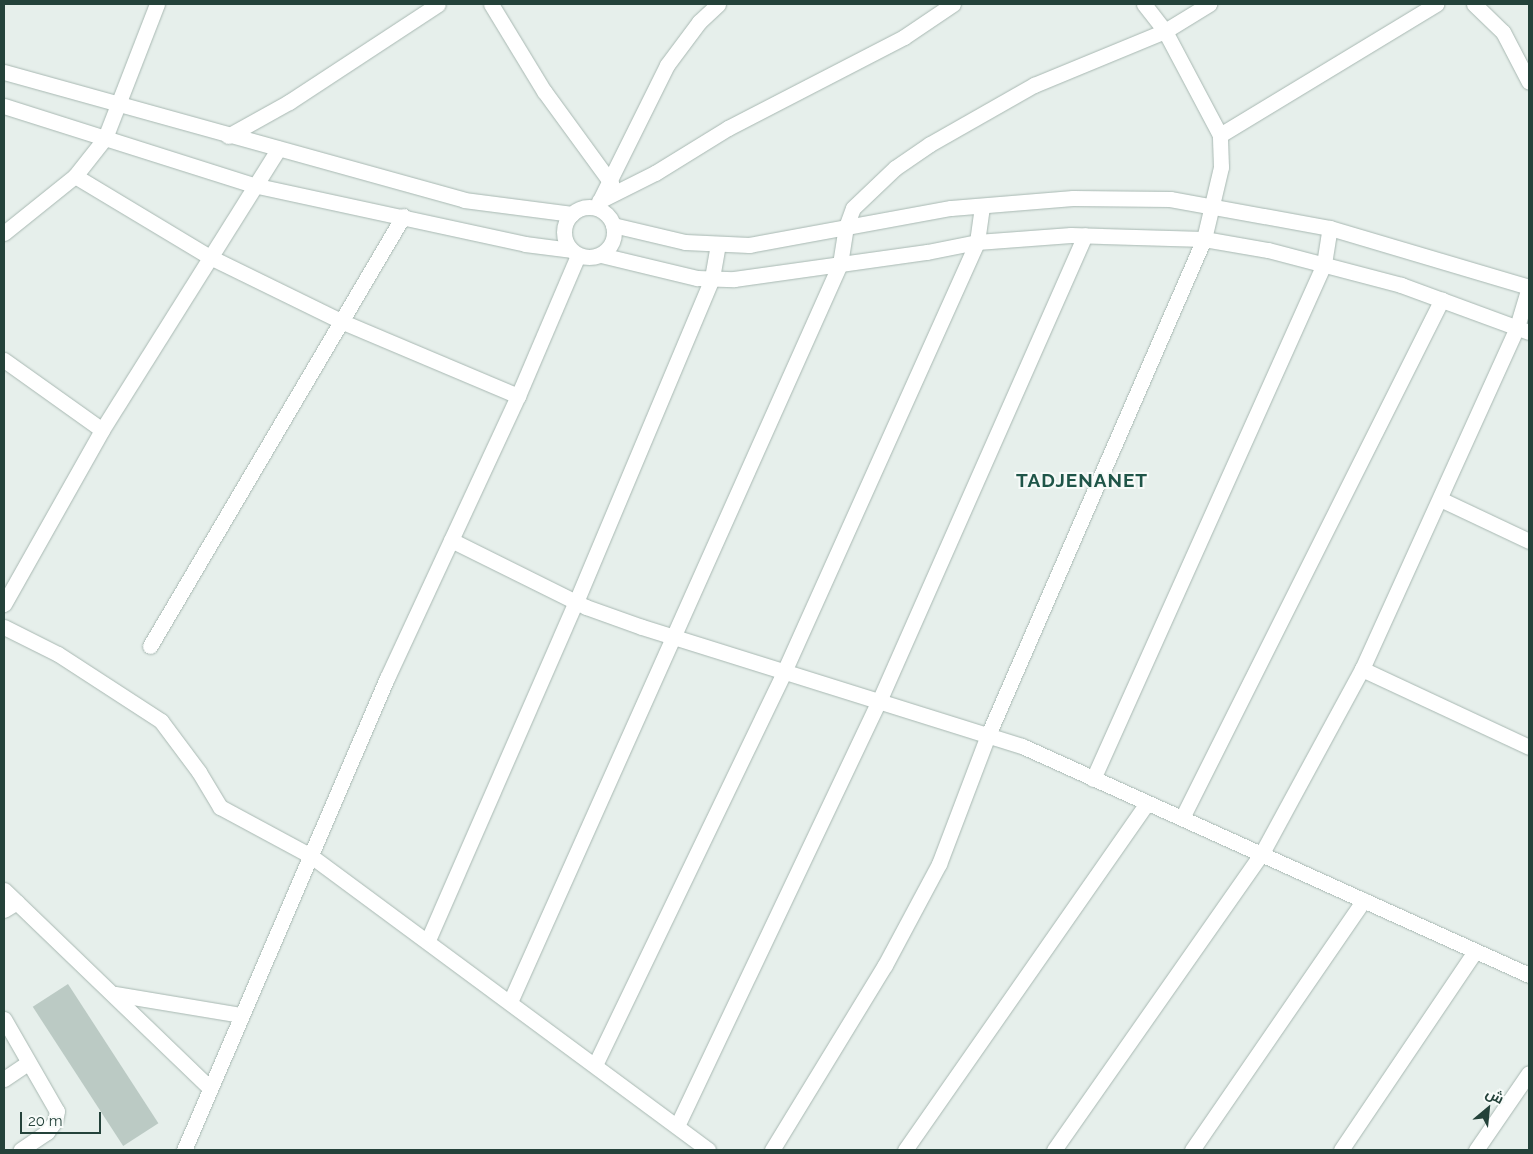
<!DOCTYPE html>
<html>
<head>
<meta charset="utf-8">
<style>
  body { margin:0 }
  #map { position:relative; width:1533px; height:1154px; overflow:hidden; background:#e6efeb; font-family:Raleway,Cairo,sans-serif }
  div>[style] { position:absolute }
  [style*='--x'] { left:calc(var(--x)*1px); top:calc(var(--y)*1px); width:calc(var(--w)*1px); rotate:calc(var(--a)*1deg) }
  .building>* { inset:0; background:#bbcac4; transform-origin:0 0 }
  .roads { filter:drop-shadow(0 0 1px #a8b8b2) drop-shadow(0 0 1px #a8b8b2) }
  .street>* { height:15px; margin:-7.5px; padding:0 7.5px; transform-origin:7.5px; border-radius:7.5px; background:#fff }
  .secondary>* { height:15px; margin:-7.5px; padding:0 7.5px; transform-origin:7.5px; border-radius:7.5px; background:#fff }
  .secondary>.ring { margin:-7.5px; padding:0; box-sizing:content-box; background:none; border:15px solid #fff; border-radius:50% }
  span { translate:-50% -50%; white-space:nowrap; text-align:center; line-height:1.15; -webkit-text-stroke:4px #f7fbf9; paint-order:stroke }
  .district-label { font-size:19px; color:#1f5548; font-weight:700; letter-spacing:1px }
  .frame { position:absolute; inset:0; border:5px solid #24423a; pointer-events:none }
  .north { position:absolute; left:1463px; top:1084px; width:50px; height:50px; -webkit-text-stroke:4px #f7fbf9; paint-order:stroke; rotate:28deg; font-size:14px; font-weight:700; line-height:20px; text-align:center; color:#24423a }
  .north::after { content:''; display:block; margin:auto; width:18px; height:22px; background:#24423a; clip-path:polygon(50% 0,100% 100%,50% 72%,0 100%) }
  .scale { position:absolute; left:20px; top:1112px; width:81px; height:22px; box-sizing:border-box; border:2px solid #24423a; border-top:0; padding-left:6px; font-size:15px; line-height:18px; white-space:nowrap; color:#24423a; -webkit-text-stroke:4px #f7fbf9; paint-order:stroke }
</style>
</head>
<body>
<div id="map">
  <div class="building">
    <i style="left:68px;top:984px;width:166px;height:42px;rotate:57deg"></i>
  </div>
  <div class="roads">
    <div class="street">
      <i style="--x:491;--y:4;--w:102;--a:58.7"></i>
      <i style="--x:544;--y:91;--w:114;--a:53.9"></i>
      <i style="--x:1474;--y:4;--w:40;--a:44"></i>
      <i style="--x:1503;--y:32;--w:56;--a:62.5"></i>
      <i style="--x:1220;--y:135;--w:253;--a:-31.2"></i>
      <i style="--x:228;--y:136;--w:70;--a:-29.1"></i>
      <i style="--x:289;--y:102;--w:178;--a:-33.3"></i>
      <i style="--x:75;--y:176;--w:155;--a:31"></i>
      <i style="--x:208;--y:256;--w:150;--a:26.1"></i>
      <i style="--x:343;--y:322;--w:190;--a:22.9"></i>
      <i style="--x:600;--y:200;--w:151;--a:-63.6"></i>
      <i style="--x:667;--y:65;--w:54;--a:-53.3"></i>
      <i style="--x:699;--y:22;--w:26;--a:-43"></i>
      <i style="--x:599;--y:201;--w:63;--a:-26.6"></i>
      <i style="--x:655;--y:173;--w:86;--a:-31.7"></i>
      <i style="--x:728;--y:128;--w:198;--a:-27.3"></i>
      <i style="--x:904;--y:37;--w:59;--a:-34"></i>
      <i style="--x:4;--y:233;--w:91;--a:-38.8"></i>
      <i style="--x:75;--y:176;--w:48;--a:-51.7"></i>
      <i style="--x:105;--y:138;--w:144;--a:-68.8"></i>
      <i style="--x:4;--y:360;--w:120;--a:35.5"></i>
      <i style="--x:1440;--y:499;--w:98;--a:25.3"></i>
      <i style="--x:451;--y:540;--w:151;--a:26.4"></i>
      <i style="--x:586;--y:607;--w:59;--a:19.7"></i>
      <i style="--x:642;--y:627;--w:398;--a:17.4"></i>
      <i style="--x:1022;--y:746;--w:556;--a:24.31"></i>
      <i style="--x:4;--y:604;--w:200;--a:-60.6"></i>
      <i style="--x:102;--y:430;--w:332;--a:-57.9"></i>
      <i style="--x:4;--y:627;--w:60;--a:26.6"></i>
      <i style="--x:58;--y:654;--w:123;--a:33"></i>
      <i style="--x:161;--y:721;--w:64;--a:53.3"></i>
      <i style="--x:199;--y:772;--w:41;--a:59"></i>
      <i style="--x:220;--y:807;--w:103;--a:28.3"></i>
      <i style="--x:311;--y:856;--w:494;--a:36.5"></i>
      <i style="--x:150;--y:646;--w:499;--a:-59.5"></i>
      <i style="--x:1362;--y:669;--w:184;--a:25"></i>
      <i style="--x:1093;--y:779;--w:564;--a:-65.84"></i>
      <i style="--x:1324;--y:264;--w:36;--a:-81"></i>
      <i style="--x:1182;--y:818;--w:580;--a:-63.39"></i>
      <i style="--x:4;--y:890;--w:284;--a:43.9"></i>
      <i style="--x:4;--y:910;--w:15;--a:-32"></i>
      <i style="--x:428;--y:940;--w:369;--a:-66.4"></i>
      <i style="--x:576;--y:602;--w:351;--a:-67.2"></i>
      <i style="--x:712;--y:278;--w:34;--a:-80"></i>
      <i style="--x:115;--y:994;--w:127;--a:9.5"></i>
      <i style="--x:510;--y:1002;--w:808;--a:-65.91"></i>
      <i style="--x:840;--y:264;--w:37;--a:-81"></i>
      <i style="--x:846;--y:227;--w:20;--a:-70"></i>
      <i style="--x:853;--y:208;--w:58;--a:-43.6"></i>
      <i style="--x:895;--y:168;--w:42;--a:-34.4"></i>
      <i style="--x:930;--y:144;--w:120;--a:-29.6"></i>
      <i style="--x:1034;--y:85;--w:142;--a:-22.4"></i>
      <i style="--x:1165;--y:31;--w:52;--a:-31.5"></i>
      <i style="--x:4;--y:1019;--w:106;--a:60.1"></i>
      <i style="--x:57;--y:1111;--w:10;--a:101"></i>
      <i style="--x:55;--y:1121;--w:14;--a:126"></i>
      <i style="--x:47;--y:1132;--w:32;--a:146"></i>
      <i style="--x:595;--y:1065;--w:434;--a:-64.3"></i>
      <i style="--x:783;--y:674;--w:474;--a:-65.8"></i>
      <i style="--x:977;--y:242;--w:36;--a:-82"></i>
      <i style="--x:4;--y:1079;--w:29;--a:-34"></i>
      <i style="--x:677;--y:1126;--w:473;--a:-64.6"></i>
      <i style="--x:880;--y:699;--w:507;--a:-66.16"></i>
      <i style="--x:772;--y:1150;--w:217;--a:-58.6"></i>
      <i style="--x:885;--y:965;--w:115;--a:-61.9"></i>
      <i style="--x:939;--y:864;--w:138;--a:-69.2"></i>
      <i style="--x:988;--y:735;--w:541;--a:-66.47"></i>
      <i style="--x:1204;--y:239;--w:74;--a:-76.7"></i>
      <i style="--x:1221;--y:167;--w:32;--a:-92"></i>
      <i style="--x:1220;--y:135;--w:118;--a:-117.9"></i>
      <i style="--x:1165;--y:31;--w:34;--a:-128"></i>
      <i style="--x:905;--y:1150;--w:423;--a:-55.1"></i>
      <i style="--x:1054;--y:1150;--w:363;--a:-55"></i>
      <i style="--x:1262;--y:853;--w:209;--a:-61.5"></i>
      <i style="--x:1362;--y:669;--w:375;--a:-65.6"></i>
      <i style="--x:1517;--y:327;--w:42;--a:-73.3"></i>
      <i style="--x:1192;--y:1150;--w:303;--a:-55.5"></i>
      <i style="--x:1341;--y:1150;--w:240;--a:-56"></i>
      <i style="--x:1476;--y:1150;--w:93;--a:-55.5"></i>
    </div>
    <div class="secondary">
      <i style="--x:4;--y:72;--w:477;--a:15.5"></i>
      <i style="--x:464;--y:200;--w:109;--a:7.4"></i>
      <i style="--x:4;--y:106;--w:261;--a:17.6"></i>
      <i style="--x:253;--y:185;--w:278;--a:12.2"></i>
      <i style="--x:525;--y:244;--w:46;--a:7.4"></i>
      <i class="ring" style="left:564px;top:207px;width:35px;height:35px"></i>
      <i style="--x:613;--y:225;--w:74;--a:13.3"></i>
      <i style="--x:685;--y:242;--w:64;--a:2.7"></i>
      <i style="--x:749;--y:245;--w:205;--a:-10.4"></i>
      <i style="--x:951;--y:208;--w:122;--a:-4.7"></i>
      <i style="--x:1073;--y:198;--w:97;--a:0.6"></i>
      <i style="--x:1170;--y:199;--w:163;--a:10.3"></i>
      <i style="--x:1330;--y:228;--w:208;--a:16.5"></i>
      <i style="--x:601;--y:255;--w:99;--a:13.5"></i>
      <i style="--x:697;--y:278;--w:37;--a:2"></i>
      <i style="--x:734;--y:279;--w:195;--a:-8"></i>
      <i style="--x:927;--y:252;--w:51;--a:-11.3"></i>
      <i style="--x:977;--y:242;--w:94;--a:-4.3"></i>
      <i style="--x:1071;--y:235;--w:133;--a:1.7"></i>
      <i style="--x:1204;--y:239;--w:65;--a:9.8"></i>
      <i style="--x:1268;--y:250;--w:138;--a:14.7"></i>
      <i style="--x:1401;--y:285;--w:136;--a:20.2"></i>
      <i style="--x:184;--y:1150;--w:514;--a:-66.73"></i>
      <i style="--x:387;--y:678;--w:311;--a:-65.1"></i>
      <i style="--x:518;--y:396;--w:153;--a:-66.9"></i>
    </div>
  </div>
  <div class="district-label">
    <span style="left:1082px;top:481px">TADJENANET</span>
  </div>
  <div class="frame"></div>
  <div class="north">ش</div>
  <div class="scale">20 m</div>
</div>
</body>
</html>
